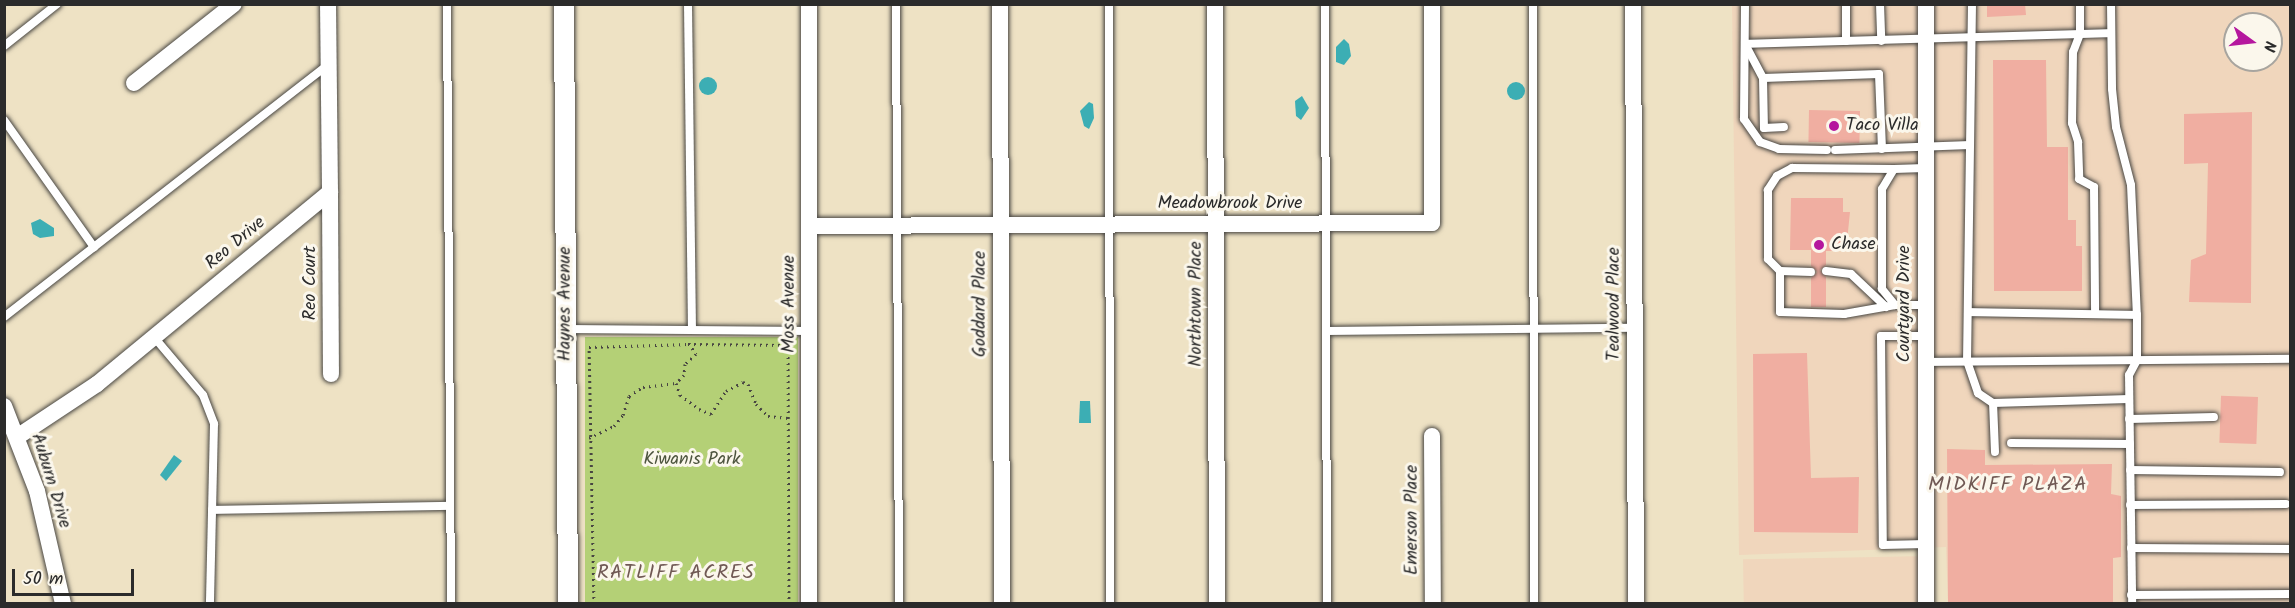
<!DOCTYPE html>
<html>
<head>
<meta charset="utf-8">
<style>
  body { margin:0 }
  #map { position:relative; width:2295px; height:608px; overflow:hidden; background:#eee2c4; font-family:Kalam,sans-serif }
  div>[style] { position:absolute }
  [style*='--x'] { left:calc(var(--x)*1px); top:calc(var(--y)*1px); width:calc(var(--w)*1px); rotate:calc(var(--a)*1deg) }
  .built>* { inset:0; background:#f0d6bc; transform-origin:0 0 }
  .green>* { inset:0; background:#b4d076; transform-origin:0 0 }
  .water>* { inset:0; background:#3caeb4 }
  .round { border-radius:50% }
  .building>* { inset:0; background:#f0aea1; transform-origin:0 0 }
  .path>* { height:3px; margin-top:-1.5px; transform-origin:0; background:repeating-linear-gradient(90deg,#484642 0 1.5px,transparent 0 6px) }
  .roads { filter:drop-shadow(0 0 2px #484642) drop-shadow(0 0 2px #484642) }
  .service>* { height:8px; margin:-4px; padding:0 4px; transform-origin:4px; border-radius:4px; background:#fff }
  .minor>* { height:16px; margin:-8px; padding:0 8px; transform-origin:8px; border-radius:8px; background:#fff }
  .tertiary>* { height:20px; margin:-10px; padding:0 10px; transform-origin:10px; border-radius:10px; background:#fff }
  .dots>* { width:16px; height:16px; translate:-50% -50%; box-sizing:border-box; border:3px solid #fbf7ec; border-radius:50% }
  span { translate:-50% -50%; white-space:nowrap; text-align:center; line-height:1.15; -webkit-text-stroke:6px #fbf7ec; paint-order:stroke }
  .poi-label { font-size:18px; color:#2b2b2b }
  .left { translate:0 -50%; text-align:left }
  .street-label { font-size:18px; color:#2b2b2b }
  .park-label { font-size:18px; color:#4d543e }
  .neighbourhood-label { font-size:20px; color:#705954; letter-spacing:1.5px }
  .frame { position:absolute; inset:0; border:6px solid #2b2b2b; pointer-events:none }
  .north { position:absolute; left:2223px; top:12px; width:60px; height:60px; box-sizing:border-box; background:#fbf7ec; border:2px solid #a8a59f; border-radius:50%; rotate:105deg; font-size:16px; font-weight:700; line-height:24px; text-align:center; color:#2b2b2b }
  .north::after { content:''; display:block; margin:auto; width:21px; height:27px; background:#b5179e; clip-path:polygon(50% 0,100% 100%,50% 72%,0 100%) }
  .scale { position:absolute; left:12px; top:569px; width:122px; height:27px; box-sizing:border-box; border:3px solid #2b2b2b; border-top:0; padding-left:8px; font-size:18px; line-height:21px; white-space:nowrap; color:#2b2b2b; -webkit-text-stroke:4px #fbf7ec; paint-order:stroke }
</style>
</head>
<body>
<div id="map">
  <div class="built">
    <i style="clip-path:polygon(evenodd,1732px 5px,2290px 5px,2290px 603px,1948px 603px,1946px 547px,1739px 555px,1732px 5px,2235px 24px,2271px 24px,2271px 60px,2235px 60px,2235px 24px)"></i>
    <i style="left:1933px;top:556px;width:47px;height:190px;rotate:89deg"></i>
  </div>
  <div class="green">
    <i style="left:798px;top:337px;width:266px;height:213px;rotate:90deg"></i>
  </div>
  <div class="water">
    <i style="clip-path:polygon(1344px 39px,1349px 44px,1351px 56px,1344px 65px,1336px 62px,1336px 47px)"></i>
    <i class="round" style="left:699px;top:77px;width:18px;height:18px"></i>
    <i class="round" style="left:1507px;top:82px;width:18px;height:18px"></i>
    <i style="clip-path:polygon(1302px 96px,1309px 108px,1301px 120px,1296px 116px,1295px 101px)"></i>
    <i style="clip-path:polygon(1089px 102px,1093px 104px,1094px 118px,1089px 129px,1084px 126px,1080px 111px)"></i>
    <i style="clip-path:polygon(40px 219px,54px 228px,54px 236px,40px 238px,33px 234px,31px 223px)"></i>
    <i style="clip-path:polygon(1080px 401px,1090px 401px,1091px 423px,1079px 423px)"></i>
    <i style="clip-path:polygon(174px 455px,182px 461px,166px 481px,160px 475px)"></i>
  </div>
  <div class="building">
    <i style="clip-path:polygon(1987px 4px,2025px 4px,2026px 15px,1987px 17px)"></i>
    <i style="clip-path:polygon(1993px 60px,2046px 60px,2047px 147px,2068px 147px,2068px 220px,2076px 220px,2076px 246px,2082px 246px,2082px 291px,1994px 291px)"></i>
    <i style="left:1809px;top:110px;width:51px;height:32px;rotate:1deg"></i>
    <i style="clip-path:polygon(2252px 112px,2251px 303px,2189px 302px,2191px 260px,2206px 254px,2208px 163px,2184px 164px,2184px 114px)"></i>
    <i style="clip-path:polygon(1791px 198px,1843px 198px,1843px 212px,1850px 212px,1846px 251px,1826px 251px,1826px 265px,1820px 270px,1826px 277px,1826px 307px,1811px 307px,1811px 278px,1817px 272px,1811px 266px,1811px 250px,1790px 250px)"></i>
    <i style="clip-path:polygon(1807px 353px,1811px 478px,1859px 477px,1858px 533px,1754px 532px,1753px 354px)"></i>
    <i style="left:2258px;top:397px;width:47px;height:37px;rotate:92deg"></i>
    <i style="clip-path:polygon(1947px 449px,1985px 450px,1985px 465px,2112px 464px,2111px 494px,2121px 496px,2121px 557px,2113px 558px,2113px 603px,1948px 603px)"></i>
  </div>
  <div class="path">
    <i style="--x:689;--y:343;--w:13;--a:58"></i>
    <i style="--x:696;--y:354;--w:15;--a:138"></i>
    <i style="--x:685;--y:364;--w:11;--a:95"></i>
    <i style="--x:684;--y:375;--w:11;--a:135"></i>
    <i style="--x:676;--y:383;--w:13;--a:72"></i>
    <i style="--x:680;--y:395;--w:24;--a:36"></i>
    <i style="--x:699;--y:409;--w:13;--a:23"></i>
    <i style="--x:711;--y:414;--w:27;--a:-57"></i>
    <i style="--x:726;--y:391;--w:19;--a:-28"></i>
    <i style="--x:743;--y:382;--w:5;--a:22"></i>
    <i style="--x:748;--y:384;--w:22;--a:68"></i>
    <i style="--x:756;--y:404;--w:17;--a:45"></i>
    <i style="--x:768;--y:416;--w:20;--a:6"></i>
    <i style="--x:589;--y:438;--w:28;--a:-26"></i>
    <i style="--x:614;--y:426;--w:14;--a:-51"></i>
    <i style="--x:623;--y:415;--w:20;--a:-72"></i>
    <i style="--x:629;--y:396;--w:17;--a:-33"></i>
    <i style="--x:643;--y:387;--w:33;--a:-7"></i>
    <i style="--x:594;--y:604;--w:257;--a:-91.1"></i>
    <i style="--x:589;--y:347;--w:99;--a:-1.7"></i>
    <i style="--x:688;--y:344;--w:100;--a:0.6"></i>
    <i style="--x:788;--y:345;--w:259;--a:89.8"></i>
  </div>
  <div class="roads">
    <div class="service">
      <i style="--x:447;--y:4;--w:600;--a:89.62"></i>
      <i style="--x:688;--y:4;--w:326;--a:89.3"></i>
      <i style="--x:896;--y:4;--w:600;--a:89.71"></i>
      <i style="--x:1109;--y:4;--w:600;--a:89.9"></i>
      <i style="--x:1325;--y:4;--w:600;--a:89.81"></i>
      <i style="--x:1533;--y:4;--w:600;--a:89.9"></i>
      <i style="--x:1745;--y:4;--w:115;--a:90.5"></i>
      <i style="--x:1744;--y:119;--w:28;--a:55"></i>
      <i style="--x:1760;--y:142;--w:20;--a:20"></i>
      <i style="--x:1779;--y:149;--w:48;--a:1.2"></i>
      <i style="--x:1846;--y:4;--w:37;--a:90"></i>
      <i style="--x:1880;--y:4;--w:37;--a:88"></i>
      <i style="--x:1972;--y:4;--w:357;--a:90.8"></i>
      <i style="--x:1967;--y:361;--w:34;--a:71"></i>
      <i style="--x:1978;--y:393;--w:18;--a:34"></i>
      <i style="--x:2080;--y:4;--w:30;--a:90"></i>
      <i style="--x:2080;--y:34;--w:19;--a:111"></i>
      <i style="--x:2073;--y:52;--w:71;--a:90.8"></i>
      <i style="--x:2072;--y:123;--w:20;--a:72"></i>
      <i style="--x:2078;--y:142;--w:37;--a:88"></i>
      <i style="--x:2079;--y:179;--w:17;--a:28"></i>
      <i style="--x:2094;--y:187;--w:127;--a:89.5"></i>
      <i style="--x:2111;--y:4;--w:85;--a:89.3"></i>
      <i style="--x:2112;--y:89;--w:38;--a:84"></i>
      <i style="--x:2116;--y:127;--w:60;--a:75.5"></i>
      <i style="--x:2131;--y:185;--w:130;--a:87.4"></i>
      <i style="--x:2137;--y:315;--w:45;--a:90"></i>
      <i style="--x:2137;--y:360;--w:17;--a:118"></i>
      <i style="--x:2129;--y:375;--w:229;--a:89.2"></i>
      <i style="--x:4;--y:46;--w:68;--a:-38.4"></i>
      <i style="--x:1763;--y:78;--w:50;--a:88.9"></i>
      <i style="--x:1764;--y:128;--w:20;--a:-3"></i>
      <i style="--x:4;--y:120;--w:156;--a:54.7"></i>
      <i style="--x:1882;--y:149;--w:75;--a:-92.3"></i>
      <i style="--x:1879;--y:74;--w:116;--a:178"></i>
      <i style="--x:1763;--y:78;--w:38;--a:-118"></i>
      <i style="--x:1745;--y:44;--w:366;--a:-1.7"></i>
      <i style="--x:1835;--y:150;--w:135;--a:-2.1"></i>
      <i style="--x:1894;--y:169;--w:102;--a:-179.4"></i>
      <i style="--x:1792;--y:168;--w:17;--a:152"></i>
      <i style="--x:1777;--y:176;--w:17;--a:123"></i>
      <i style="--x:1768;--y:190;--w:69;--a:90"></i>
      <i style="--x:1768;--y:259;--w:17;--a:45"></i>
      <i style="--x:1780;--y:271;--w:41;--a:90"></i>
      <i style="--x:1780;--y:312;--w:64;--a:1.8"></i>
      <i style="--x:1844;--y:314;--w:52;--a:-10"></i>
      <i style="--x:1780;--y:271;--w:31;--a:2"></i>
      <i style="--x:1826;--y:271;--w:25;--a:7"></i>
      <i style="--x:1851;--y:274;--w:48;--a:43.3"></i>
      <i style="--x:1923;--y:305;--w:28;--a:180"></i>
      <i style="--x:1895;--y:305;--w:21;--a:-129"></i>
      <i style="--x:1882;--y:289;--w:100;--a:-90"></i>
      <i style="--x:1882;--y:189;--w:23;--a:-59"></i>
      <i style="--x:1894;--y:169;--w:31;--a:-2"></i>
      <i style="--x:1968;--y:312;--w:169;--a:1"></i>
      <i style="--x:4;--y:317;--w:410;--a:-37.9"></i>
      <i style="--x:567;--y:329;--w:243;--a:0.5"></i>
      <i style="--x:1326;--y:331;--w:309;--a:-0.6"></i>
      <i style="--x:1923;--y:336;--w:42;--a:180"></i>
      <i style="--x:1881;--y:336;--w:209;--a:89.5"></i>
      <i style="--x:1883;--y:545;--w:43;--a:-1.3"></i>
      <i style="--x:154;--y:337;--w:76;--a:49.8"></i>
      <i style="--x:203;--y:395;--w:31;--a:69"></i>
      <i style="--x:214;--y:424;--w:180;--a:91.3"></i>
      <i style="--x:1925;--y:362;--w:365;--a:-0.5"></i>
      <i style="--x:2129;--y:419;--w:85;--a:-1.3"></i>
      <i style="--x:2011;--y:443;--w:119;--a:0.5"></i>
      <i style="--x:1995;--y:452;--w:49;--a:-92.3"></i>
      <i style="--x:1993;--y:403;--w:136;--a:-1.7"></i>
      <i style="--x:2130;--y:470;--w:150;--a:0.8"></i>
      <i style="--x:2130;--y:505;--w:156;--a:-0.4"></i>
      <i style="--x:212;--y:510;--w:238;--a:-1"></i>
      <i style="--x:2131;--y:548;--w:159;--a:0.4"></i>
      <i style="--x:2131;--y:595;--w:159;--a:-0.4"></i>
    </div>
    <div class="minor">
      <i style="--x:809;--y:4;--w:600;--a:90"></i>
      <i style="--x:1000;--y:4;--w:600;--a:89.81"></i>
      <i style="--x:1215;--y:4;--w:600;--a:89.81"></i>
      <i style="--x:1633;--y:4;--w:600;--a:89.71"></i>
      <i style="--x:134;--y:83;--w:127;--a:-38.3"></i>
      <i style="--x:330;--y:192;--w:182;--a:89.7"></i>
      <i style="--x:810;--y:226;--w:622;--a:-0.28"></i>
      <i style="--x:1432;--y:223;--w:219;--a:-90"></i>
      <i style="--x:4;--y:406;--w:91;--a:68.8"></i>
      <i style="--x:37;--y:491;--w:116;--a:77"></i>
      <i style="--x:1432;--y:436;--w:168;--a:89.7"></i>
      <i style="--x:17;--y:437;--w:96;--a:-33.5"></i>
      <i style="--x:97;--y:384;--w:302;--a:-39.5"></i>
      <i style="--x:330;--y:192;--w:188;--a:-90.6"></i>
      <i style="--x:1926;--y:604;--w:600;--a:-90"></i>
    </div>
    <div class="tertiary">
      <i style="--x:564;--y:4;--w:600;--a:89.62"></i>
    </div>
  </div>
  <div class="dots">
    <i style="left:1834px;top:126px;background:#b5179e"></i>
    <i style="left:1819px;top:245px;background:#b5179e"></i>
  </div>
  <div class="poi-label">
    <span class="left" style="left:1846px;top:126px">Taco Villa</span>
    <span class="left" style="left:1831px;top:245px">Chase</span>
  </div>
  <div class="street-label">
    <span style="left:1230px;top:204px">Meadowbrook Drive</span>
    <span style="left:236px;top:244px;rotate:-40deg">Reo Drive</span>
    <span style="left:311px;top:283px;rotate:-90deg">Reo Court</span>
    <span style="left:566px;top:304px;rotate:-90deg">Haynes Avenue</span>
    <span style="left:790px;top:304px;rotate:-90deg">Moss Avenue</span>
    <span style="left:981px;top:304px;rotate:-90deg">Goddard Place</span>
    <span style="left:1197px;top:304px;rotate:-90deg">Northtown Place</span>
    <span style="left:1615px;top:304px;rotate:-90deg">Tealwood Place</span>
    <span style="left:1905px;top:304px;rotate:-90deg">Courtyard Drive</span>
    <span style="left:50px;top:481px;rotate:73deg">Auburn Drive</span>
    <span style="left:1413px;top:520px;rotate:-90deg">Emerson Place</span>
  </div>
  <div class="park-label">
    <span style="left:692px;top:460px">Kiwanis Park</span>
  </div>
  <div class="neighbourhood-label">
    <span style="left:2008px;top:485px">MIDKIFF PLAZA</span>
    <span style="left:676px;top:573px">RATLIFF ACRES</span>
  </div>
  <div class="frame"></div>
  <div class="north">N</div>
  <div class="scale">50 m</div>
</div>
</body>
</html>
